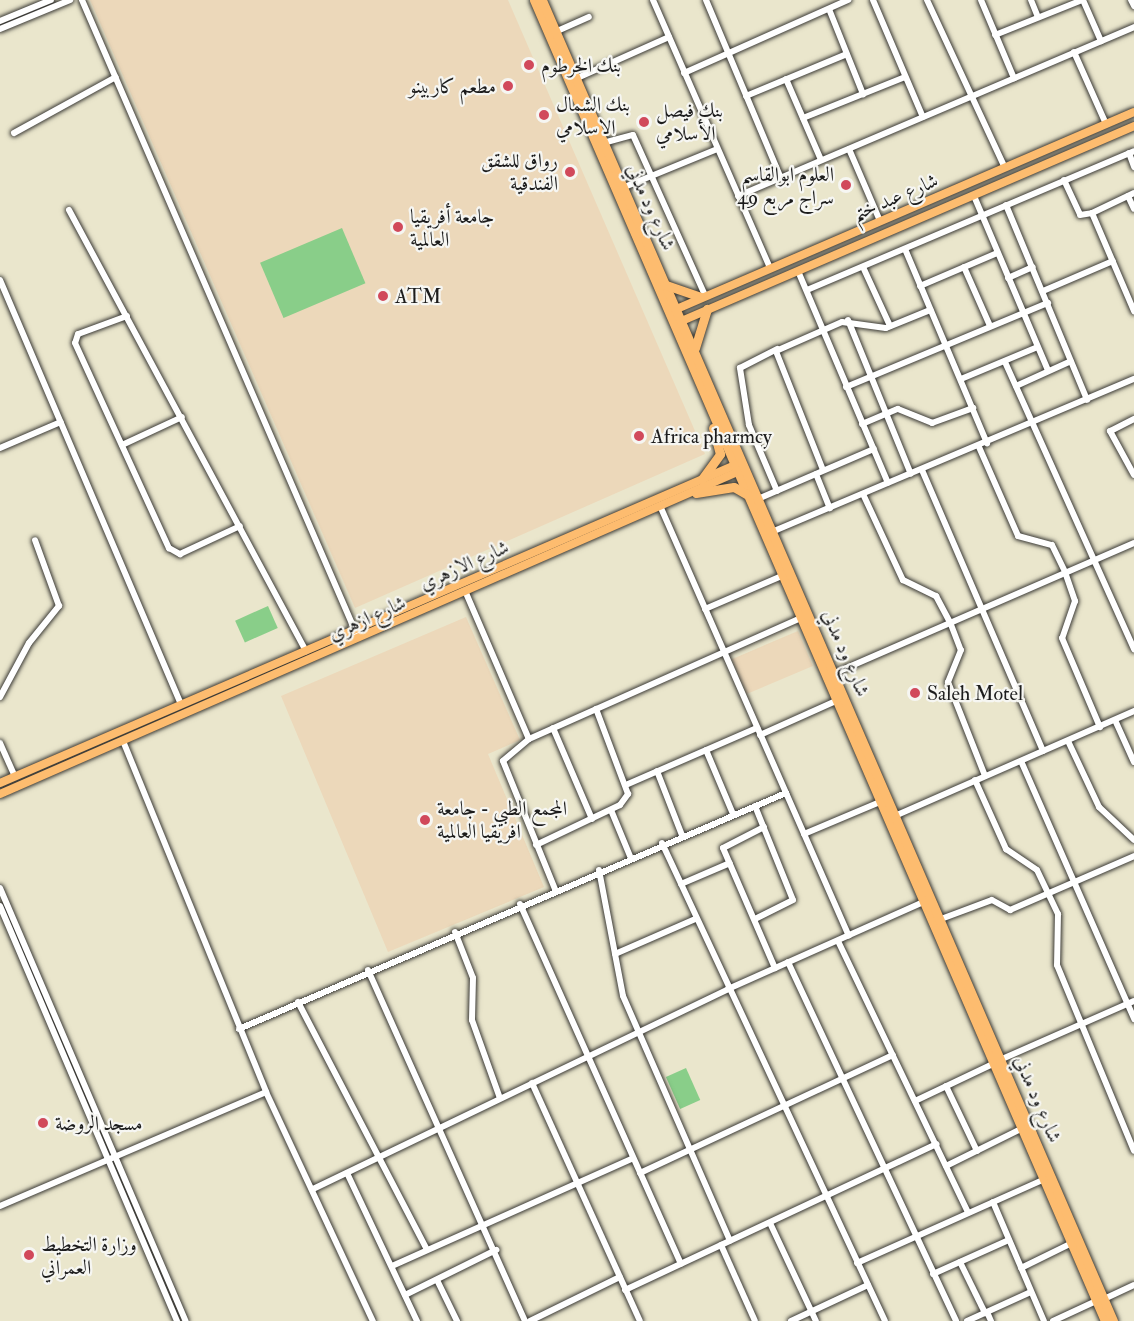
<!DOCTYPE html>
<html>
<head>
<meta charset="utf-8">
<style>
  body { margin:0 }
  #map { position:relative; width:1134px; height:1321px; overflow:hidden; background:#eae6cc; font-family:"IM FELL Double Pica",Amiri,serif }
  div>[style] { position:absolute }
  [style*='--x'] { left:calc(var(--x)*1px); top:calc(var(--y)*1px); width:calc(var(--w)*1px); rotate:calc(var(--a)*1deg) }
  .built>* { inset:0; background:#ecd8ba; transform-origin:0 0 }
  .green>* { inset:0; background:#89ce89; transform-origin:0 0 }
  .roads { filter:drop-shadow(0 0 2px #3b3a36) drop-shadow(0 0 2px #3b3a36) }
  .minor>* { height:6px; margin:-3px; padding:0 3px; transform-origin:3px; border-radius:3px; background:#fff }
  .major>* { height:8px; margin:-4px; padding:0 4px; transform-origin:4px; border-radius:4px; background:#fdbc6f }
  .highway>* { height:9px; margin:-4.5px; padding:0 4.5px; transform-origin:4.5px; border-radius:4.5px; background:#fdbc6f }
  .dots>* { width:16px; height:16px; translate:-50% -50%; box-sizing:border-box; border:3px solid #f6f6f2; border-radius:50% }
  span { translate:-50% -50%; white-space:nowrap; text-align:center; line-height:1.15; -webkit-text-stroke:4.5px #f6f6f2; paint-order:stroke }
  .poi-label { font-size:20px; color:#1c1c1c }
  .left { translate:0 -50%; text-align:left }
  .right { translate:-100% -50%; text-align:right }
  .street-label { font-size:20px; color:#1c1c1c }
</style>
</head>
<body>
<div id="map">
  <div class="built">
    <i style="clip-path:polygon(90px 0,508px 0,705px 454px,355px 608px)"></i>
    <i style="clip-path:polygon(466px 617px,520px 740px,488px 754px,544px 887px,388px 952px,281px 696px)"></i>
    <i style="left:798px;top:631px;width:38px;height:72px;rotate:67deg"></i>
  </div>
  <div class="green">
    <i style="left:342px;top:228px;width:60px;height:89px;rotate:67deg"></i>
    <i style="left:268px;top:606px;width:24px;height:36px;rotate:66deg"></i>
    <i style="left:686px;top:1068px;width:35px;height:22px;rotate:66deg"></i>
  </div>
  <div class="roads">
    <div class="minor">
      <i style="--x:82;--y:0;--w:690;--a:66.59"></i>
      <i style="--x:653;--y:0;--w:292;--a:66.4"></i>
      <i style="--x:706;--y:0;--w:193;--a:67.2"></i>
      <i style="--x:873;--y:0;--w:127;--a:66.9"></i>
      <i style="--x:927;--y:0;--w:185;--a:65.1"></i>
      <i style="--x:981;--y:0;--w:85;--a:67.1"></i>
      <i style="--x:1031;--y:0;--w:18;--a:68"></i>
      <i style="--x:1083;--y:0;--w:45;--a:66.3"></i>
      <i style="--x:1131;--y:0;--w:7;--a:63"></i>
      <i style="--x:829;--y:9;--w:92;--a:68.2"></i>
      <i style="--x:0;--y:21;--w:55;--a:-22.4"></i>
      <i style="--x:0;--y:29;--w:76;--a:-22.5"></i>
      <i style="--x:555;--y:32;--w:37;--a:-24"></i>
      <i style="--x:995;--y:35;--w:94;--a:-21.9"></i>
      <i style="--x:1074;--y:52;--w:79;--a:66"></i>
      <i style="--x:684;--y:73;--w:180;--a:-24"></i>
      <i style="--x:575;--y:79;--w:103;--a:-24.1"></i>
      <i style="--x:786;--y:79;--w:88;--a:66.6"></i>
      <i style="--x:746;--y:96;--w:109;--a:-22.6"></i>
      <i style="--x:803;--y:118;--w:110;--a:-21.9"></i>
      <i style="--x:14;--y:133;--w:116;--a:-28.8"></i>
      <i style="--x:603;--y:143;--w:31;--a:-15"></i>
      <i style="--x:633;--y:135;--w:175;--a:65.8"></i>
      <i style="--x:849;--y:149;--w:78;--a:66.7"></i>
      <i style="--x:1129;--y:153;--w:15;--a:70"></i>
      <i style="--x:1064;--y:180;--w:38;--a:65"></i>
      <i style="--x:1080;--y:215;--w:12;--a:-9"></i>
      <i style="--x:622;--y:188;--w:103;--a:-22.3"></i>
      <i style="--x:1134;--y:193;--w:47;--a:154.5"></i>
      <i style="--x:1092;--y:213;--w:107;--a:66.8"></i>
      <i style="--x:738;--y:196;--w:431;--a:-23.1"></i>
      <i style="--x:974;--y:196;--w:189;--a:67"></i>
      <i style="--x:1128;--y:196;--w:14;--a:65"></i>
      <i style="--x:1006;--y:205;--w:211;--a:67.4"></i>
      <i style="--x:69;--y:210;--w:501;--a:61.75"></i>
      <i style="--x:905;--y:249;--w:211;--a:67.1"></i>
      <i style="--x:863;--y:267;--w:65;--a:65.4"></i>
      <i style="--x:964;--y:267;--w:64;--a:66.2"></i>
      <i style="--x:798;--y:271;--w:230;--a:67"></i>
      <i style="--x:1008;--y:278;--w:27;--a:-24"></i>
      <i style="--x:0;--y:280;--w:461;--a:66.9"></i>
      <i style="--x:920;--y:286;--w:84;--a:-23.2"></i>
      <i style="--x:807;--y:290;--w:355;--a:-23"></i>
      <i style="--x:1043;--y:291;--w:76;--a:-23.2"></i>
      <i style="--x:127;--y:316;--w:52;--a:159.8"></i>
      <i style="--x:78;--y:334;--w:9;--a:108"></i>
      <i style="--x:75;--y:343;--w:226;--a:65.4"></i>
      <i style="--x:169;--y:548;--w:13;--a:29"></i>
      <i style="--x:180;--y:554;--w:66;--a:-25"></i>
      <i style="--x:848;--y:320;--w:166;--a:67.8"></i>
      <i style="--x:1005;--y:362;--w:315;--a:65.8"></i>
      <i style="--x:961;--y:379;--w:83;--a:-22.6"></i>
      <i style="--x:1016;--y:386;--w:60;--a:-24.4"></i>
      <i style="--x:846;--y:387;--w:219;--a:-22.6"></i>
      <i style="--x:1134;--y:419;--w:27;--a:153"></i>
      <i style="--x:1110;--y:431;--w:50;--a:61.4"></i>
      <i style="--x:862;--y:424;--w:39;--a:-23"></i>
      <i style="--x:898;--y:409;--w:37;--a:22"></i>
      <i style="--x:932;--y:423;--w:44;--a:-20.1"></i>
      <i style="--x:122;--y:445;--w:66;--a:-25"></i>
      <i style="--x:979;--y:447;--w:97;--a:66.3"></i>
      <i style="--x:1018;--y:536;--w:35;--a:15"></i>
      <i style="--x:1052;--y:545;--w:30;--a:64"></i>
      <i style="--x:1065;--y:572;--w:31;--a:71"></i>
      <i style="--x:1075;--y:601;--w:39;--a:109"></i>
      <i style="--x:1062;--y:638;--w:97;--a:66.9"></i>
      <i style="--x:0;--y:448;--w:66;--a:-23.1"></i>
      <i style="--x:823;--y:470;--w:128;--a:-111.6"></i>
      <i style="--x:776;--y:351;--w:72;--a:-23.7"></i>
      <i style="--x:842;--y:322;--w:44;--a:7.8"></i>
      <i style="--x:886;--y:328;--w:48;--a:-22.2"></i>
      <i style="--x:922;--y:470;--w:306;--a:66.7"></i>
      <i style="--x:816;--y:474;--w:37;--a:68"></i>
      <i style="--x:777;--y:491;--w:72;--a:-113"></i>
      <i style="--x:749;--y:425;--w:58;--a:-99"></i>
      <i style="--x:740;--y:368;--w:42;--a:-27.2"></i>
      <i style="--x:863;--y:494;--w:95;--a:65.1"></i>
      <i style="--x:903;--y:580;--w:37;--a:26"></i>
      <i style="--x:936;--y:596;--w:30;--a:62"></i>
      <i style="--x:950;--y:622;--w:30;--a:69"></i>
      <i style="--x:961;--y:650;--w:35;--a:112"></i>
      <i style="--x:948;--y:682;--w:101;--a:68.5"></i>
      <i style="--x:760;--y:498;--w:124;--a:-23.3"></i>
      <i style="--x:661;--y:508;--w:467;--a:66.3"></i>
      <i style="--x:774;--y:531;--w:391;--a:-22.9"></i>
      <i style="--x:466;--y:593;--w:159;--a:66.7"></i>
      <i style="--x:529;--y:739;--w:34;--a:140"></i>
      <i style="--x:503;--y:761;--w:138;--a:67.9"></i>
      <i style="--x:705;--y:609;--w:86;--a:-23.3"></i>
      <i style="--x:835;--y:673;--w:326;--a:-23.5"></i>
      <i style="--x:0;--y:697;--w:61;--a:-61.8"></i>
      <i style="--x:29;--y:643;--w:48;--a:-51"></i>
      <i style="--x:59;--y:606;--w:70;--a:-110"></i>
      <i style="--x:1115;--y:720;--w:46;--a:65.7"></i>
      <i style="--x:553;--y:728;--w:99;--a:66.8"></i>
      <i style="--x:760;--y:735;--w:85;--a:-24.2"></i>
      <i style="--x:529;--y:739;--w:300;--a:-24"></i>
      <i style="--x:123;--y:741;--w:379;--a:67.8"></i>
      <i style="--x:266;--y:1092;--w:253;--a:65"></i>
      <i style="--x:1068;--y:741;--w:73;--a:64.8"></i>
      <i style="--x:1099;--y:807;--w:48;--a:43.3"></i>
      <i style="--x:0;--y:743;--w:36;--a:66"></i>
      <i style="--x:706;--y:750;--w:69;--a:67.1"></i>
      <i style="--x:1021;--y:761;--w:282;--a:66.3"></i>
      <i style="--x:657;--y:771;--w:69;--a:68.7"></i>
      <i style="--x:975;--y:780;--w:76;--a:65.8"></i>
      <i style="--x:1006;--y:849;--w:37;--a:34"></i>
      <i style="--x:1037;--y:870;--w:49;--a:64.5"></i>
      <i style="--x:1058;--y:914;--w:51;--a:91.1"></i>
      <i style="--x:1057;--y:965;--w:201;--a:67.5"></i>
      <i style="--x:628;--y:784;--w:141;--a:-23.5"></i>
      <i style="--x:755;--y:806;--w:101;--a:68"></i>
      <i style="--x:793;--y:900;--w:42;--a:153.4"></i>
      <i style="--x:611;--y:810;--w:50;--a:67.6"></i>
      <i style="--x:897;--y:815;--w:259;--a:-23.7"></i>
      <i style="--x:764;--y:827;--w:46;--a:152.9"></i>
      <i style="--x:723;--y:848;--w:131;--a:66.6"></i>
      <i style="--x:804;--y:834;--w:85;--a:-22.9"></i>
      <i style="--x:662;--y:843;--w:527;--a:64.99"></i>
      <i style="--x:536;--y:845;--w:93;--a:-25.5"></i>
      <i style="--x:620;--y:805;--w:14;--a:-54"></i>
      <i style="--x:628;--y:794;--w:91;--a:-110.6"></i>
      <i style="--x:599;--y:870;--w:128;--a:79.2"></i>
      <i style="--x:623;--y:996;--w:267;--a:66.4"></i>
      <i style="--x:681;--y:884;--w:53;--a:-23.2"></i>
      <i style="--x:0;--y:888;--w:471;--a:66.8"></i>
      <i style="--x:520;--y:904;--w:394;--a:65.9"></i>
      <i style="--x:0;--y:906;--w:451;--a:66.9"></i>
      <i style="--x:941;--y:919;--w:54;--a:-20.4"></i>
      <i style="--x:992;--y:900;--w:21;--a:29"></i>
      <i style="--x:1010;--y:910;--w:135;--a:-23.5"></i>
      <i style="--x:455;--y:932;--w:49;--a:68.6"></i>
      <i style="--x:473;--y:978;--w:42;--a:91.4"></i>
      <i style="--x:472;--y:1020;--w:83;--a:70.3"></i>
      <i style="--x:838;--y:941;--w:301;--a:64.4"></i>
      <i style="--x:615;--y:954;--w:87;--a:-23.6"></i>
      <i style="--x:788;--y:962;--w:396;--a:64.9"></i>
      <i style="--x:368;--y:970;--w:385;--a:65.9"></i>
      <i style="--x:298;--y:1002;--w:277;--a:62.5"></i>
      <i style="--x:239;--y:1029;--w:596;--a:-23.34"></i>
      <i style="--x:1002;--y:1059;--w:144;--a:-23.7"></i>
      <i style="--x:532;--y:1083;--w:261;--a:65.6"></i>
      <i style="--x:946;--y:1086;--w:72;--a:64.5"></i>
      <i style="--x:915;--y:1101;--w:89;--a:-25.4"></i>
      <i style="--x:946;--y:1166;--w:86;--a:-26.3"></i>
      <i style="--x:347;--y:1173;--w:164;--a:64.7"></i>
      <i style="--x:640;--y:1173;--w:279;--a:-25"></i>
      <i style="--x:313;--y:1189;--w:461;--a:-25.7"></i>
      <i style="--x:728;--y:989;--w:217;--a:-24"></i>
      <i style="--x:993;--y:1202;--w:129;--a:66.8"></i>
      <i style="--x:0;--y:1206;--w:289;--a:-23.2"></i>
      <i style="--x:770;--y:1223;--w:108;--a:64.9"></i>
      <i style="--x:721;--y:1245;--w:83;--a:65.9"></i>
      <i style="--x:960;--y:1262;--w:57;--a:63.9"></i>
      <i style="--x:857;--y:1263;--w:206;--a:-24.1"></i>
      <i style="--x:392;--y:1266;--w:264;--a:-24.1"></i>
      <i style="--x:1021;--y:1268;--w:57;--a:-26.1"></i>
      <i style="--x:933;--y:1274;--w:83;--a:-24.1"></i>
      <i style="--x:437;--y:1280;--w:46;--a:64"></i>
      <i style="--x:625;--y:1290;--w:344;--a:-25.1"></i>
      <i style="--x:405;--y:1295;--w:102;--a:-26.3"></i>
      <i style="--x:1104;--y:1299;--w:33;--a:-25"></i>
      <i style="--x:987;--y:1312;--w:10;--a:66"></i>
      <i style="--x:530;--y:1321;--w:100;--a:-26.1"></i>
      <i style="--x:791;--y:1321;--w:85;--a:-25.1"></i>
      <i style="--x:967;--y:1321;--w:70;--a:-24.4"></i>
      <i style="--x:1053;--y:1321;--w:47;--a:-24.9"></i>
    </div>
    <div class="major">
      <i style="--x:672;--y:311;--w:503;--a:-23.3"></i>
      <i style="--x:677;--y:323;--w:498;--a:-23.3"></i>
      <i style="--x:0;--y:783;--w:806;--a:-23.39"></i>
      <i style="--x:0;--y:794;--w:810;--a:-23.59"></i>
    </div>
    <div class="highway">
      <i style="--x:534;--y:0;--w:1439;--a:66.62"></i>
      <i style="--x:542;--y:0;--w:1439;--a:66.62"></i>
      <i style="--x:666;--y:285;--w:36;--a:19"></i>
      <i style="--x:695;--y:348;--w:41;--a:-72.9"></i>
      <i style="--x:702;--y:479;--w:31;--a:-54"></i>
      <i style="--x:720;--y:454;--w:27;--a:-105"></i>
      <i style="--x:696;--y:493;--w:38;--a:-9"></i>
      <i style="--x:734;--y:487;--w:16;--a:30"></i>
    </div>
  </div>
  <div class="dots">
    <i style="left:529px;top:65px;background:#d1495b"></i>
    <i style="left:508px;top:86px;background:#d1495b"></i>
    <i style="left:544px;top:115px;background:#d1495b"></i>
    <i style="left:644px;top:122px;background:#d1495b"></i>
    <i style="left:570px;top:172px;background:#d1495b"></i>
    <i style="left:846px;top:185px;background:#d1495b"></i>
    <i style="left:398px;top:227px;background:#d1495b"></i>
    <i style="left:383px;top:296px;background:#d1495b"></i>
    <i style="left:639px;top:436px;background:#d1495b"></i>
    <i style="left:915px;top:693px;background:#d1495b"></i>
    <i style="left:425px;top:820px;background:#d1495b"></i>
    <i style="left:43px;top:1123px;background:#d1495b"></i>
    <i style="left:29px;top:1255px;background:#d1495b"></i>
  </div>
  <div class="poi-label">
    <span class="left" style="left:541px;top:65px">بنك الخرطوم</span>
    <span class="right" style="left:496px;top:86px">مطعم كاربينو</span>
    <span class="left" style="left:556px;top:116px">بنك الشمال<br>الاسلامي</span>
    <span class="left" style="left:656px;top:122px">بنك فيصل<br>الأسلامي</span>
    <span class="right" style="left:558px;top:172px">رواق للشقق<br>الفندقية</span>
    <span class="right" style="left:834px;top:186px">العلوم ابوالقاسم<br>سراج مربع 49</span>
    <span class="left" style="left:410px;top:228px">جامعة أفريقيا<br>العالمية</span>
    <span class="left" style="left:395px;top:296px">ATM</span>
    <span class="left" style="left:651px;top:436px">Africa pharmcy</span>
    <span class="left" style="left:927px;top:693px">Saleh Motel</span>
    <span class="left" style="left:437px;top:820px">المجمع الطبي - جامعة<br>افريقيا العالمية</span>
    <span class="left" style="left:55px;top:1123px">مسجد الروضة</span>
    <span class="left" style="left:41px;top:1256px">وزارة التخطيط<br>العمراني</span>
  </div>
  <div class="street-label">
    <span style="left:895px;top:197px;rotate:-23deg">شارع عبد ختم</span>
    <span style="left:651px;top:207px;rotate:66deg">شارع ود مدني</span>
    <span style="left:464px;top:565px;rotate:-24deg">شارع الازهري</span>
    <span style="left:367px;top:618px;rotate:-24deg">شارع ازهري</span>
    <span style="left:846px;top:653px;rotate:67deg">شارع ود مدني</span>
    <span style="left:1038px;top:1099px;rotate:67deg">شارع ود مدني</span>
  </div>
</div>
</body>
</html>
